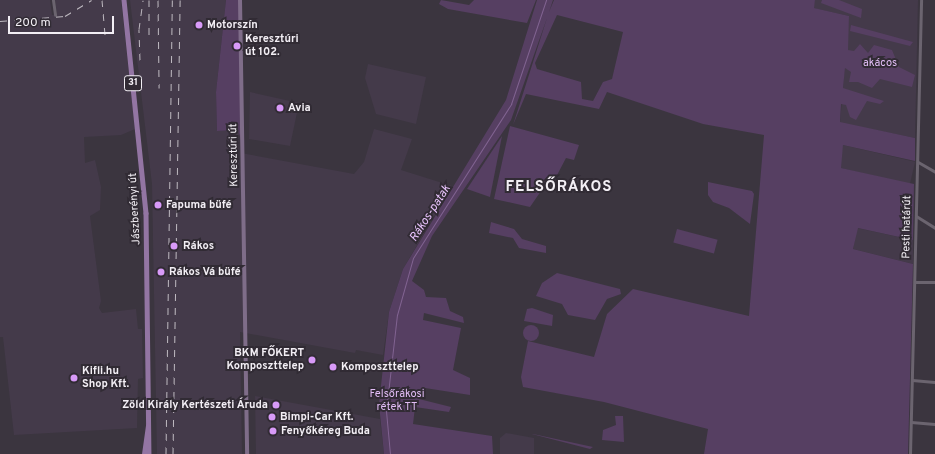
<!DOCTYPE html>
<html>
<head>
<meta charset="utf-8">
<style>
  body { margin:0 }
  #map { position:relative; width:935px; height:454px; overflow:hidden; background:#3b353f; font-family:Overpass,sans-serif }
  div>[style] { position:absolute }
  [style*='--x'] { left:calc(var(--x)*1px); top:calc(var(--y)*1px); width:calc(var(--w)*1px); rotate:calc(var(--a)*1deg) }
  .built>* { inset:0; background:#443a4a; transform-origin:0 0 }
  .green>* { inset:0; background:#563f62; transform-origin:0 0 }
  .round { border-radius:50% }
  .stream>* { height:1px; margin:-0.5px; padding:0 0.5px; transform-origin:0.5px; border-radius:0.5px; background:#816391 }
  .street>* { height:3px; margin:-1.5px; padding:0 1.5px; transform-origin:1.5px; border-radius:1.5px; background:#6b646f }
  .secondary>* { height:4px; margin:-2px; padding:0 2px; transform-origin:2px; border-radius:2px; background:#7f6d89 }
  .primary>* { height:4.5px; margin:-2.25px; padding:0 2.25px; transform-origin:2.25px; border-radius:2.25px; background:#9375a3 }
  .rail>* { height:1px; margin-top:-0.5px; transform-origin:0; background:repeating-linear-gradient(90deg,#beb9c0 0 7px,transparent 0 14px) }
  .dots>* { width:11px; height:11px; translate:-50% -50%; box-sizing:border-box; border:2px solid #312b34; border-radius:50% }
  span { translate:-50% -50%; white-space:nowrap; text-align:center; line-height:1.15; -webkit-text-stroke:4px #312b34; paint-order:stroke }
  .shield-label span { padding:1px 3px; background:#312b34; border:1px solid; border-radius:3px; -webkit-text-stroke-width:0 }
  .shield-label { font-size:10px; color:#f3eff5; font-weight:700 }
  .poi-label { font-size:11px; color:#f3eff5; font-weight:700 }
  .left { translate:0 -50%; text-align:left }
  .right { translate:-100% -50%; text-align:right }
  .park-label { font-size:11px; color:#e2bdf6 }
  .street-label { font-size:11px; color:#f3eff5 }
  .water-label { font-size:12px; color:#e8c3fc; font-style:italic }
  .district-label { font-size:15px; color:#f3eff5; font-weight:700; letter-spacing:1px }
  .scale { position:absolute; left:8px; top:16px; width:106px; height:18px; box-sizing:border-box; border:2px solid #f3eff5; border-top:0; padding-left:5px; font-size:12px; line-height:14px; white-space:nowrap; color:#f3eff5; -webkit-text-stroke:3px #312b34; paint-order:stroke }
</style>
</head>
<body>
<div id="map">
  <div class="built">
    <i style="clip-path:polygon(0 0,50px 0,52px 15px,57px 14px,55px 0,121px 0,135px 129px,121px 135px,84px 137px,85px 163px,95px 160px,101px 187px,100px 210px,90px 216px,101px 301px,99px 308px,102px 313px,136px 309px,138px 329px,142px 329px,143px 378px,138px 379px,137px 428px,14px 435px,3px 337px,0 337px)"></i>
    <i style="clip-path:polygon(130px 0,226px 0,216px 92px,217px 131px,239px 130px,239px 191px,241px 153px,354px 174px,364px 162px,374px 129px,412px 139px,401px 170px,452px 186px,403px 269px,389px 312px,383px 355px,356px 350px,355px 353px,240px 332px,242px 454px,157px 454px,152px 184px)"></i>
    <i style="clip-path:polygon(815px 0,918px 0,915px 138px,840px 123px,849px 16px,813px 8px)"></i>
    <i style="clip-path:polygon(368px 64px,426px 77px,416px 124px,376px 114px,365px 78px)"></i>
    <i style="clip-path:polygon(250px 92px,299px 103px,290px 146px,249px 139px)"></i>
    <i style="left:843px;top:145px;width:74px;height:23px;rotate:13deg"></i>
    <i style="clip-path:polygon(857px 228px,913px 240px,913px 264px,853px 249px)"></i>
    <i style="clip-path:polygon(255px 396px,380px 419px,384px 454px,256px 454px)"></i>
    <i style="clip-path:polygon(506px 433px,534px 438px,534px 454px,500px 454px,500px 438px)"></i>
  </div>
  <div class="green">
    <i style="clip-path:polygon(226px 0,241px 0,241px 140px,238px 130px,217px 131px,216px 92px)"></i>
    <i style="clip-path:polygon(441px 0,469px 5px,474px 0,536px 0,527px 23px,448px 9px,439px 4px)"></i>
    <i style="clip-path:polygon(evenodd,537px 0,553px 0,549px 12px,554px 0,815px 0,814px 8px,849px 16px,848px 50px,854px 51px,860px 44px,868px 53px,874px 45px,892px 50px,899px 67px,915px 75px,912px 87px,880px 79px,872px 88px,858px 82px,849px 82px,851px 72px,845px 68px,843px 88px,884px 101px,880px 104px,867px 101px,856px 120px,850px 117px,846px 105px,841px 104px,840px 122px,915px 138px,915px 161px,843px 145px,841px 168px,914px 184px,913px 240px,858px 228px,853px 249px,913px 264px,908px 454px,704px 454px,708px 429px,604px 402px,523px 387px,521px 377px,528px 341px,594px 357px,607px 314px,633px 289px,749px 316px,764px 135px,703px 124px,607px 92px,599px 109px,526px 94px,513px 125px,547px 18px,511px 120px,432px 236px,412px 281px,424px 290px,426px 297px,446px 298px,450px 311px,463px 317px,464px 323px,424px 313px,423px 320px,461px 328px,453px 370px,470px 378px,470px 395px,425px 388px,419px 399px,451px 407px,449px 412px,415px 407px,413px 424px,492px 436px,493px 454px,384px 454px,379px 404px,389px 312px,403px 269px,506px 100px,537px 0,557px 15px,623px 32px,612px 79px,603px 82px,593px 101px,582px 99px,581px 82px,537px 69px,535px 63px,557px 15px)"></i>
    <i style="clip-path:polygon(822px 0,839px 0,862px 9px,861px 18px,821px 3px)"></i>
    <i style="clip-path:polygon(851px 25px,913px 42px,910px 46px,850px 31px)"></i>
    <i style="clip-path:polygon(510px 126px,579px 145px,574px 160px,566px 158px,555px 179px,550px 178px,530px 207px,494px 199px)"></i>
    <i style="clip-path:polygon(502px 136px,490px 197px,467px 189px,498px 142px)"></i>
    <i style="clip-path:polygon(708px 182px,752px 191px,754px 194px,750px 224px,729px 208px,713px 202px,708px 195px)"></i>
    <i style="clip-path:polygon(491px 222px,514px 229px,522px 239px,546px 246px,546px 253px,519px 248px,513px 238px,489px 233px)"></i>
    <i style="left:677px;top:229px;width:42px;height:14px;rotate:15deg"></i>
    <i style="clip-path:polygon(557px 273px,620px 289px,621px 294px,607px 299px,595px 320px,568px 315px,562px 304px,536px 296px,542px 283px)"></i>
    <i style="clip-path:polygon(532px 308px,553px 315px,552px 326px,524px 321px,527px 309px)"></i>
    <i class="round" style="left:523px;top:325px;width:16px;height:16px"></i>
    <i style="clip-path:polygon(615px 416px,623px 416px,624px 442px,602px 440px,603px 430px,616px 425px)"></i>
    <i style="clip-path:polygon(532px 434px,533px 434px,593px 447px,590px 449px)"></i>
  </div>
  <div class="stream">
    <i style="--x:390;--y:454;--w:43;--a:-95.3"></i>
    <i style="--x:386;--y:411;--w:97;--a:-83.5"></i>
    <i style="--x:397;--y:315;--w:59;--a:-74.3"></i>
    <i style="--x:413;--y:258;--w:183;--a:-57.5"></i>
    <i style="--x:511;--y:104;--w:110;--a:-71.4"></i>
  </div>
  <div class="street">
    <i style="--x:53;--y:0;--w:15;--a:82"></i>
    <i style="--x:918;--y:162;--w:20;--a:30"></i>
    <i style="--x:916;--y:216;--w:22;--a:32"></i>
    <i style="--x:915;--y:282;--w:20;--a:0"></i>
    <i style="--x:912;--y:380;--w:23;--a:5"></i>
    <i style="--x:911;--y:422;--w:24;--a:5"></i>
    <i style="--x:910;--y:454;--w:454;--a:-88.6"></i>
  </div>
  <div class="secondary">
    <i style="--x:240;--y:0;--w:454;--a:89.1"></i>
  </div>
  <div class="primary">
    <i style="--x:124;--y:0;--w:214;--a:84.1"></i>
    <i style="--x:146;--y:213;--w:241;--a:89.3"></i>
    <i style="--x:144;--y:454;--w:28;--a:-82"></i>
  </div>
  <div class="rail">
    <i style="--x:102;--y:0;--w:37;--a:85"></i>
    <i style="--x:149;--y:0;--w:36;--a:90"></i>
    <i style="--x:158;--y:0;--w:88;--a:89.3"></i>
    <i style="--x:0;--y:21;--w:65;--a:-4.4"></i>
    <i style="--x:65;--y:16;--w:31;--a:-31"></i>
    <i style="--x:140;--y:60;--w:31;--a:-92"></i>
    <i style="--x:139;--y:29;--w:29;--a:-82"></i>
    <i style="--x:166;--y:454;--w:454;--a:-89.2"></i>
    <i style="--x:173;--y:454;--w:454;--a:-89.1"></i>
  </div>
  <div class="dots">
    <i style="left:199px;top:25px;background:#d89af8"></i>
    <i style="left:237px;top:46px;background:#d89af8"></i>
    <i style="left:280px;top:108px;background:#d89af8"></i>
    <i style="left:158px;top:205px;background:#d89af8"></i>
    <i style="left:174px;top:246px;background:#d89af8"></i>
    <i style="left:161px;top:272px;background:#d89af8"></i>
    <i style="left:312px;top:360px;background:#d89af8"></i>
    <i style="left:333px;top:367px;background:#d89af8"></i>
    <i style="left:74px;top:378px;background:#d89af8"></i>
    <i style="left:276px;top:405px;background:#d89af8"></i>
    <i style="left:272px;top:417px;background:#d89af8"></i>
    <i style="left:273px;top:431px;background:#d89af8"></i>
  </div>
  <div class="shield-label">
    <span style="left:133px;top:83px">31</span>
  </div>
  <div class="poi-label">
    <span class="left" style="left:207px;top:25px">Motorszín</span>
    <span class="left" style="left:245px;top:46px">Keresztúri<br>út 102.</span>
    <span class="left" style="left:288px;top:108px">Avia</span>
    <span class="left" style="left:166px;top:205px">Fapuma büfé</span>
    <span class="left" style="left:183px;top:246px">Rákos</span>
    <span class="left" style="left:169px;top:272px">Rákos Vá büfé</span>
    <span class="right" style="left:304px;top:360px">BKM FŐKERT<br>Komposzttelep</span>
    <span class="left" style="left:341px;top:367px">Komposzttelep</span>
    <span class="left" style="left:82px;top:378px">Kifli.hu<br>Shop Kft.</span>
    <span class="right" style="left:268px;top:405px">Zöld Király Kertészeti Áruda</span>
    <span class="left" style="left:280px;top:417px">Bimpi-Car Kft.</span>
    <span class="left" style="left:281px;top:431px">Fenyőkéreg Buda</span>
  </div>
  <div class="park-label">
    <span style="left:880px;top:63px">akácos</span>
    <span style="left:397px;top:401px">Felsőrákosi<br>rétek TT</span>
  </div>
  <div class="street-label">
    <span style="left:234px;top:155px;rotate:-91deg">Keresztúri út</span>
    <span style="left:135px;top:209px;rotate:-93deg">Jászberényi út</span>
    <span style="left:907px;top:227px;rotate:-89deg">Pesti határút</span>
  </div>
  <div class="water-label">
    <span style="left:431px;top:214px;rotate:-57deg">Rákos-patak</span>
  </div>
  <div class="district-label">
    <span style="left:559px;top:188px">FELSŐRÁKOS</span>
  </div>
  <div class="scale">200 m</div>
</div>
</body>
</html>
